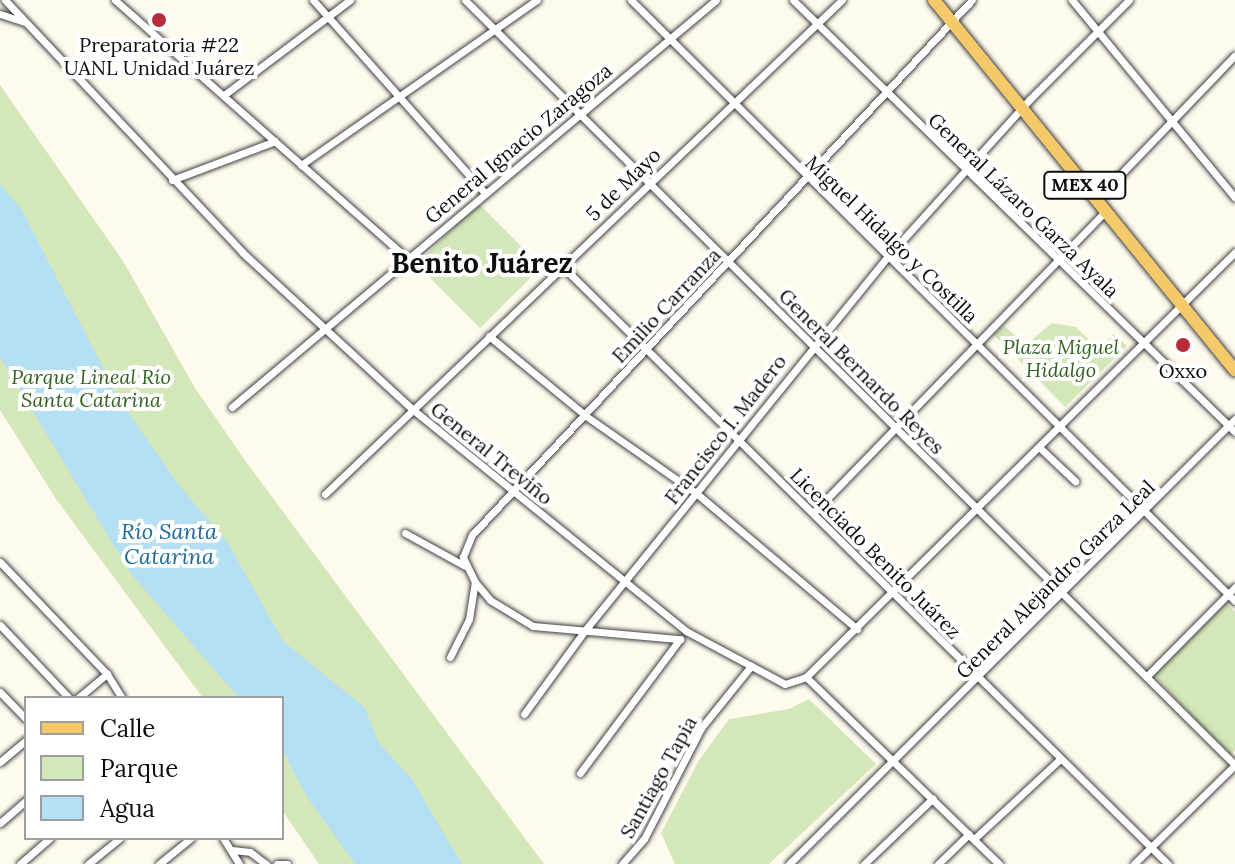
<!DOCTYPE html>
<html>
<head>
<meta charset="utf-8">
<style>
  body { margin:0 }
  #map { position:relative; width:1235px; height:864px; overflow:hidden; background:#fefaee; font-family:Lora,serif }
  div>[style] { position:absolute }
  [style*='--x'] { left:calc(var(--x)*1px); top:calc(var(--y)*1px); width:calc(var(--w)*1px); rotate:calc(var(--a)*1deg) }
  .green>* { inset:0; background:#d4e7b9; transform-origin:0 0 }
  .water>* { inset:0; background:#b5e0f3 }
  .roads { filter:drop-shadow(0 0 2px #404040) drop-shadow(0 0 2px #404040) }
  .minor>* { height:7px; margin:-3.5px; padding:0 3.5px; transform-origin:3.5px; border-radius:3.5px; background:#fff }
  .primary>* { height:12px; margin:-6px; padding:0 6px; transform-origin:6px; border-radius:6px; background:#f3c96a }
  .dots>* { width:22px; height:22px; translate:-50% -50%; box-sizing:border-box; border:4px solid #fff; border-radius:50% }
  span { translate:-50% -50%; white-space:nowrap; text-align:center; line-height:1.15; -webkit-text-stroke:8px #fff; paint-order:stroke }
  .shield-label span { padding:2px 6px; background:#fff; border:2px solid; border-radius:6px; -webkit-text-stroke-width:0 }
  .shield-label { font-size:18px; color:#0d0d0d; font-weight:700 }
  .poi-label { font-size:20px; color:#0d0d0d }
  .street-label { font-size:20px; color:#0d0d0d }
  .park-label { font-size:20px; color:#326220; font-style:italic }
  .water-label { font-size:22px; color:#1c6a9a; font-style:italic }
  .district-label { font-size:28px; color:#0d0d0d; font-weight:700 }
  .legend { position:absolute; left:24px; top:696px; width:260px; height:144px; box-sizing:border-box; background:#fff; border:2px solid #9e9e9e; margin:0; padding:10px 14px; list-style:none; font-size:24px; color:#0d0d0d }
  .legend li { display:flex; align-items:center; gap:16px; height:40px }
  .legend b { width:40px; border:2px solid #9e9e9e }
</style>
</head>
<body>
<div id="map">
  <div class="green">
    <i style="clip-path:polygon(0 85px,123px 261px,195px 388px,244px 459px,544px 864px,319px 864px,282px 810px,282px 698px,203px 698px,56px 499px,0 410px)"></i>
    <i style="left:478px;top:203px;width:90px;height:87px;rotate:45deg"></i>
    <i style="clip-path:polygon(1052px 323px,1076px 327px,1098px 349px,1114px 334px,1127px 346px,1065px 407px,993px 334px,1004px 326px,1026px 345px)"></i>
    <i style="clip-path:polygon(1226px 603px,1235px 612px,1235px 750px,1229px 756px,1154px 675px)"></i>
    <i style="clip-path:polygon(809px 699px,876px 764px,769px 864px,675px 864px,661px 833px,699px 760px,729px 719px,789px 709px)"></i>
  </div>
  <div class="water">
    <i style="clip-path:polygon(0 184px,22px 210px,119px 399px,178px 484px,228px 543px,283px 641px,365px 708px,379px 743px,411px 778px,462px 864px,355px 864px,307px 797px,282px 749px,282px 698px,239px 698px,131px 574px,0 357px)"></i>
  </div>
  <div class="roads">
    <div class="minor">
      <i style="--x:5;--y:0;--w:347;--a:46.7"></i>
      <i style="--x:243;--y:253;--w:230;--a:42.7"></i>
      <i style="--x:412;--y:409;--w:353;--a:39"></i>
      <i style="--x:686;--y:631;--w:112;--a:28.2"></i>
      <i style="--x:785;--y:684;--w:22;--a:-18"></i>
      <i style="--x:806;--y:677;--w:269;--a:44.1"></i>
      <i style="--x:115;--y:0;--w:387;--a:41.5"></i>
      <i style="--x:313;--y:0;--w:257;--a:48.3"></i>
      <i style="--x:465;--y:0;--w:1085;--a:44.81"></i>
      <i style="--x:1235;--y:765;--w:141;--a:135.6"></i>
      <i style="--x:631;--y:0;--w:852;--a:44.86"></i>
      <i style="--x:793;--y:0;--w:618;--a:44.34"></i>
      <i style="--x:1072;--y:0;--w:256;--a:50.5"></i>
      <i style="--x:0;--y:14;--w:25;--a:18"></i>
      <i style="--x:224;--y:95;--w:158;--a:-37"></i>
      <i style="--x:301;--y:165;--w:288;--a:-35"></i>
      <i style="--x:172;--y:180;--w:110;--a:-20.7"></i>
      <i style="--x:1097;--y:199;--w:199;--a:-46.2"></i>
      <i style="--x:561;--y:265;--w:853;--a:44.62"></i>
      <i style="--x:489;--y:336;--w:126;--a:39.5"></i>
      <i style="--x:586;--y:416;--w:134;--a:35"></i>
      <i style="--x:696;--y:493;--w:211;--a:40.2"></i>
      <i style="--x:232;--y:407;--w:632;--a:-40.06"></i>
      <i style="--x:1039;--y:447;--w:50;--a:43.4"></i>
      <i style="--x:325;--y:494;--w:715;--a:-43.7"></i>
      <i style="--x:814;--y:512;--w:421;--a:-45.9"></i>
      <i style="--x:405;--y:533;--w:68;--a:28.8"></i>
      <i style="--x:0;--y:562;--w:155;--a:46.3"></i>
      <i style="--x:107;--y:674;--w:28;--a:58"></i>
      <i style="--x:475;--y:582;--w:23;--a:50"></i>
      <i style="--x:490;--y:600;--w:50;--a:31.2"></i>
      <i style="--x:533;--y:626;--w:148;--a:5.1"></i>
      <i style="--x:0;--y:625;--w:100;--a:46.6"></i>
      <i style="--x:450;--y:657;--w:42;--a:-63.4"></i>
      <i style="--x:469;--y:619;--w:37;--a:-81"></i>
      <i style="--x:475;--y:582;--w:28;--a:-116"></i>
      <i style="--x:463;--y:557;--w:24;--a:-68"></i>
      <i style="--x:472;--y:535;--w:732;--a:-46.94"></i>
      <i style="--x:1147;--y:676;--w:125;--a:-45.3"></i>
      <i style="--x:806;--y:677;--w:604;--a:-44.73"></i>
      <i style="--x:0;--y:692;--w:37;--a:46"></i>
      <i style="--x:78;--y:698;--w:38;--a:-40"></i>
      <i style="--x:524;--y:714;--w:105;--a:-53.9"></i>
      <i style="--x:586;--y:629;--w:481;--a:-51"></i>
      <i style="--x:889;--y:255;--w:210;--a:-47.9"></i>
      <i style="--x:1030;--y:99;--w:140;--a:-45"></i>
      <i style="--x:0;--y:762;--w:34;--a:-40"></i>
      <i style="--x:580;--y:773;--w:167;--a:-53.3"></i>
      <i style="--x:0;--y:823;--w:35;--a:-41"></i>
      <i style="--x:223;--y:838;--w:31;--a:58"></i>
      <i style="--x:974;--y:839;--w:117;--a:-42.9"></i>
      <i style="--x:232;--y:850;--w:18;--a:6"></i>
      <i style="--x:250;--y:852;--w:20;--a:37"></i>
      <i style="--x:20;--y:864;--w:40;--a:-41"></i>
      <i style="--x:88;--y:864;--w:41;--a:-39.1"></i>
      <i style="--x:159;--y:864;--w:41;--a:-39.1"></i>
      <i style="--x:277;--y:864;--w:10;--a:0"></i>
      <i style="--x:622;--y:864;--w:33;--a:-49"></i>
      <i style="--x:644;--y:839;--w:125;--a:-62.8"></i>
      <i style="--x:701;--y:728;--w:80;--a:-51.1"></i>
      <i style="--x:789;--y:864;--w:630;--a:-44.94"></i>
      <i style="--x:864;--y:864;--w:95;--a:-43.7"></i>
      <i style="--x:938;--y:864;--w:43;--a:-44.1"></i>
    </div>
    <div class="primary">
      <i style="--x:934;--y:0;--w:477;--a:50.9"></i>
    </div>
  </div>
  <div class="dots">
    <i style="left:159px;top:20px;background:#b72b3a"></i>
    <i style="left:1183px;top:345px;background:#b72b3a"></i>
  </div>
  <div class="shield-label">
    <span style="left:1085px;top:185px">MEX 40</span>
  </div>
  <div class="poi-label">
    <span style="left:159px;top:56px">Preparatoria #22<br>UANL Unidad Juárez</span>
    <span style="left:1183px;top:370px">Oxxo</span>
  </div>
  <div class="street-label">
    <span style="left:518px;top:143px;rotate:-40deg">General Ignacio Zaragoza</span>
    <span style="left:623px;top:184px;rotate:-44deg">5 de Mayo</span>
    <span style="left:1024px;top:205px;rotate:44deg">General Lázaro Garza Ayala</span>
    <span style="left:892px;top:239px;rotate:44deg">Miguel Hidalgo y Costilla</span>
    <span style="left:666px;top:305px;rotate:-47deg">Emilio Carranza</span>
    <span style="left:862px;top:371px;rotate:45deg">General Bernardo Reyes</span>
    <span style="left:725px;top:429px;rotate:-52deg">Francisco I. Madero</span>
    <span style="left:492px;top:453px;rotate:39deg">General Treviño</span>
    <span style="left:876px;top:553px;rotate:45deg">Licenciado Benito Juárez</span>
    <span style="left:1055px;top:579px;rotate:-45deg">General Alejandro Garza Leal</span>
    <span style="left:658px;top:777px;rotate:-61deg">Santiago Tapia</span>
  </div>
  <div class="park-label">
    <span style="left:1061px;top:358px">Plaza Miguel<br>Hidalgo</span>
    <span style="left:91px;top:388px">Parque Lineal Río<br>Santa Catarina</span>
  </div>
  <div class="water-label">
    <span style="left:169px;top:544px">Río Santa<br>Catarina</span>
  </div>
  <div class="district-label">
    <span style="left:482px;top:263px">Benito Juárez</span>
  </div>
  <ul class="legend">
  <li><b style="height:10px;background:#f3c96a"></b>Calle</li>
  <li><b style="height:22px;background:#d4e7b9"></b>Parque</li>
  <li><b style="height:22px;background:#b5e0f3"></b>Agua</li>
  </ul>
</div>
</body>
</html>
